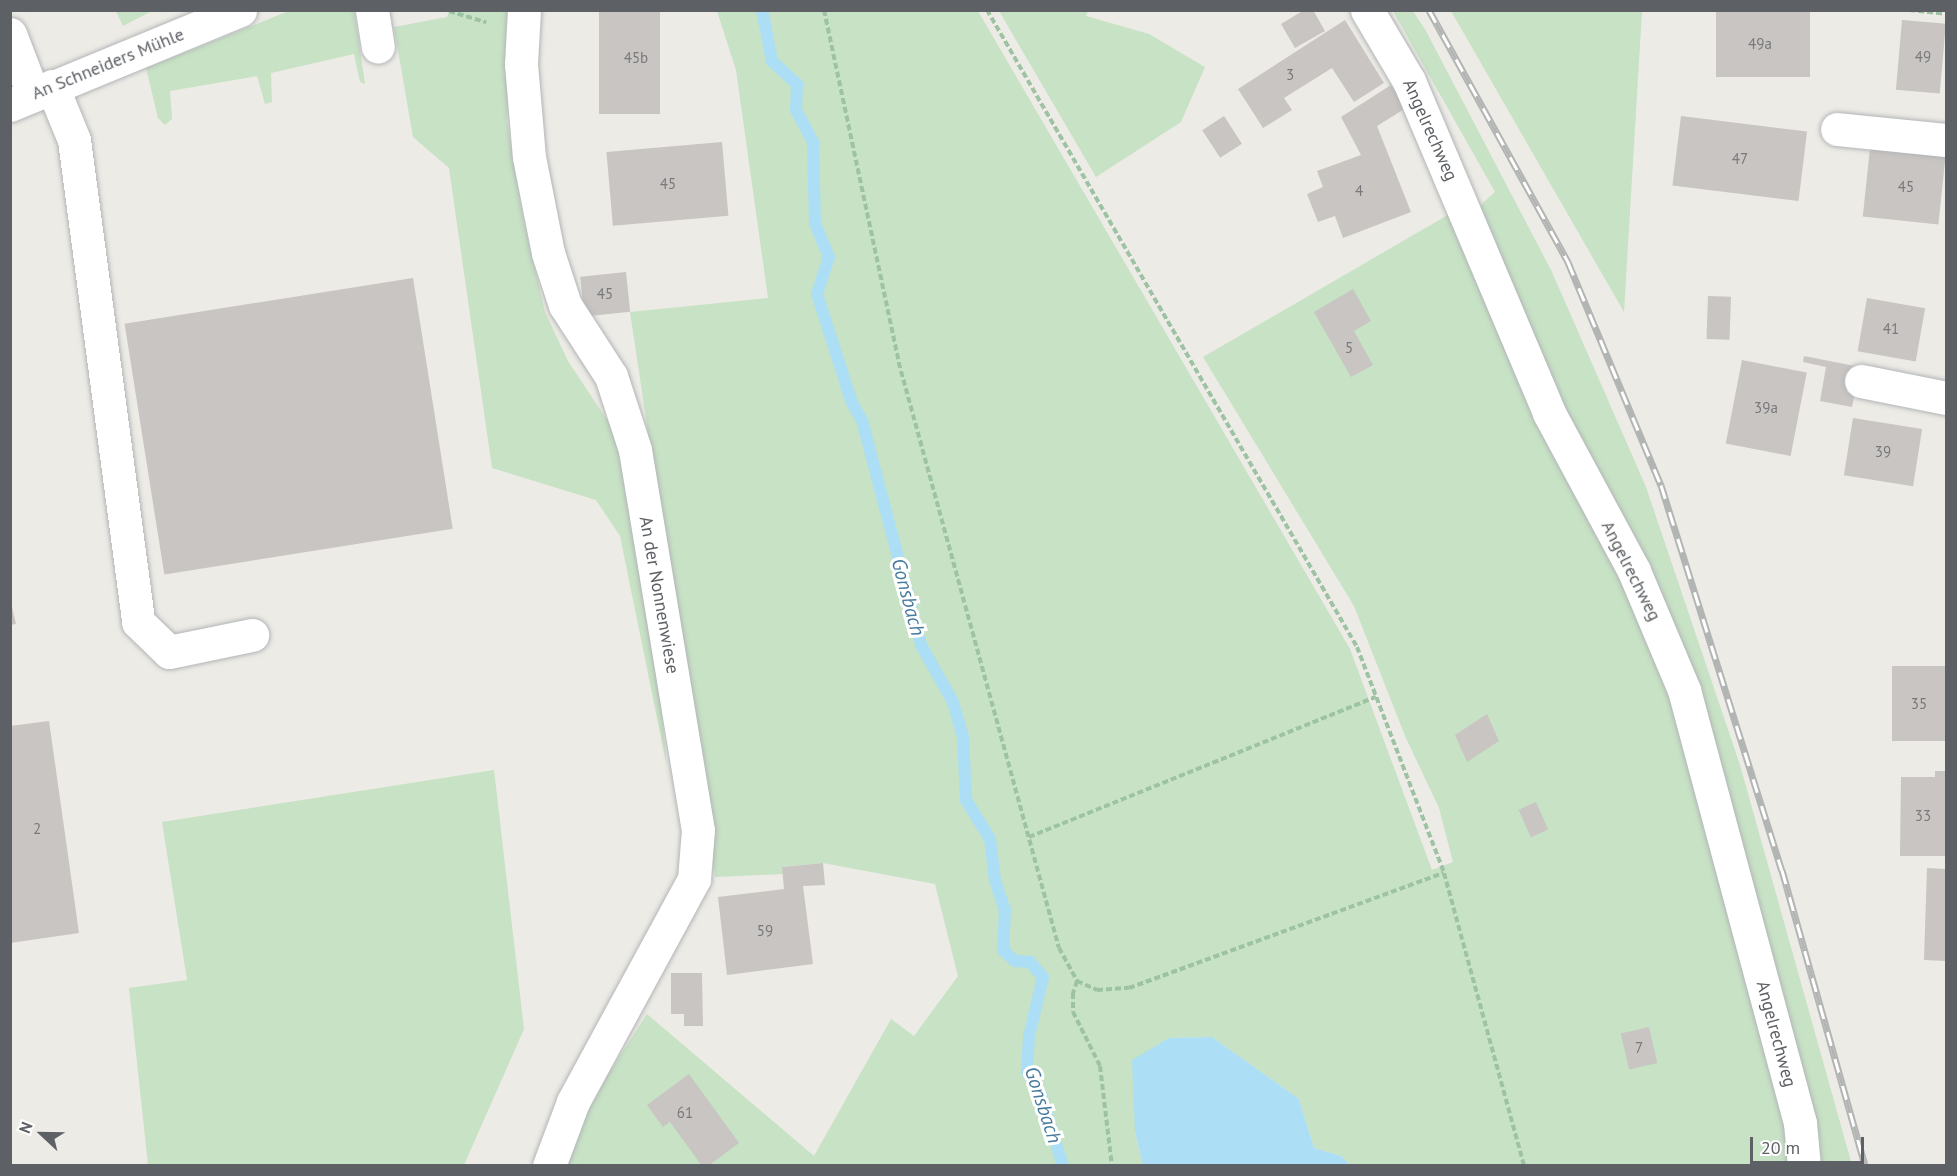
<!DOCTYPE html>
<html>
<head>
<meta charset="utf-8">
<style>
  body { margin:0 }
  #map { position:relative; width:1957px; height:1176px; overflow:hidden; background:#edebe5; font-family:"PT Sans",sans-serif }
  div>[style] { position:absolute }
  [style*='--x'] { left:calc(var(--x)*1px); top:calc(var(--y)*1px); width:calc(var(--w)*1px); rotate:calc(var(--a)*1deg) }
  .green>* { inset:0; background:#c7e2c4 }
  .water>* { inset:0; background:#acdef6 }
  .stream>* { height:12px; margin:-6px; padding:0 6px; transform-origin:6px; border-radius:6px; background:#acdef6 }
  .building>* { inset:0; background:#c9c5c2; transform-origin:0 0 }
  .path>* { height:4px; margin-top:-2px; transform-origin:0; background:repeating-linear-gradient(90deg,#9ec3a4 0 6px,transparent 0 9px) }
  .roads { filter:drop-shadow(0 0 2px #b2b5b8) drop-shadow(0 0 2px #b2b5b8) }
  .minor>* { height:33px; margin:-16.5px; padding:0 16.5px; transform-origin:16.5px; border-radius:16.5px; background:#fff }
  .rail>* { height:7px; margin-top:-3.5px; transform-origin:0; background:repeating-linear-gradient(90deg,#fff 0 14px,#b3b4b4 0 28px); box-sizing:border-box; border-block:2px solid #b3b4b4 }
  span { translate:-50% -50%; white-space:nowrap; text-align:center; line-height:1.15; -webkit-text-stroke:6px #fff; paint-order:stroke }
  .number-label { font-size:15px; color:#78797c }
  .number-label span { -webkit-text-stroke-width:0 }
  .street-label { font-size:18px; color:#5d6064 }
  .water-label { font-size:20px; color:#477b9e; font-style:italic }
  .frame { position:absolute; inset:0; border:12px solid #5d6064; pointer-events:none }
  .north { position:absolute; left:12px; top:1104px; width:60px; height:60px; -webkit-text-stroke:4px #fff; paint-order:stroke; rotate:292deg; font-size:16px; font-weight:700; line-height:24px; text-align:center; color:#5d6064 }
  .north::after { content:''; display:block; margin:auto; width:21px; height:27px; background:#5d6064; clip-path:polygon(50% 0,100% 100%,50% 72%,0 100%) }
  .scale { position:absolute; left:1750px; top:1137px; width:114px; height:27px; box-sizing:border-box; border:3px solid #5d6064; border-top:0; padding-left:8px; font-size:18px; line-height:21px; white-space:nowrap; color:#5d6064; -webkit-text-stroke:4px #fff; paint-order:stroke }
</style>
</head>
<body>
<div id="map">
  <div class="green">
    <i style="clip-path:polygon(354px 10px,365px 84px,360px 82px,354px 54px,271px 73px,272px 102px,265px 104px,257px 76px,170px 91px,172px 119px,165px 125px,158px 118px,146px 68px,289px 11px)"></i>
    <i style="clip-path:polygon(116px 11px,152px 11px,123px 26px)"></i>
    <i style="clip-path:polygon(449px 11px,513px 11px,507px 121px,524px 222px,545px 312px,568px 361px,621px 441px,649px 582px,667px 767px,620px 536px,596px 500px,492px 468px,449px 168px,413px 137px,394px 27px,447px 17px)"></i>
    <i style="clip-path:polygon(717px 11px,978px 11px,1350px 649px,1432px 870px,1453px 862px,1439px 808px,1405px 736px,1354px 606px,1203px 357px,1453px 212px,1642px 611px,1680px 709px,1795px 1165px,1350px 1165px,1341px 1156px,1314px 1148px,1299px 1099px,1212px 1037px,1169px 1038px,1135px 1132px,1143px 1165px,559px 1166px,598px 1090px,647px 1014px,814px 1156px,891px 1019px,914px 1036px,958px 976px,935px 884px,823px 863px,782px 867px,783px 874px,715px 877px,630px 312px,768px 298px,736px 70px)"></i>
    <i style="clip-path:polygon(999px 11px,1088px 11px,1086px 16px,1149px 34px,1205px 67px,1181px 122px,1096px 177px)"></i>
    <i style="clip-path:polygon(1393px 11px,1413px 11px,1426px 31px,1552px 272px,1646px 487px,1740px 765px,1852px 1165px,1811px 1165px,1763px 929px,1475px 210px,1495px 192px)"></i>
    <i style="clip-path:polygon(1451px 11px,1642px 11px,1624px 312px)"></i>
    <i style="clip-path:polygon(494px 770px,524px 1029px,464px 1165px,148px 1165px,129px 988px,187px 980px,162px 822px)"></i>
  </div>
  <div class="water">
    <i style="clip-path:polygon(1212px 1037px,1299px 1099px,1314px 1148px,1341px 1156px,1350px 1165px,1143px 1165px,1135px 1132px,1132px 1060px,1169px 1038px)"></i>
  </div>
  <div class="stream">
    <i style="--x:762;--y:10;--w:52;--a:78.9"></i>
    <i style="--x:772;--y:61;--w:34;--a:43"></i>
    <i style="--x:797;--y:84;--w:26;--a:92"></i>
    <i style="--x:796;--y:110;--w:36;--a:62"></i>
    <i style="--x:813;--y:142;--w:81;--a:88.6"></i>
    <i style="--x:815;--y:223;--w:37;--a:68"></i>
    <i style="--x:829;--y:257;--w:39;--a:108"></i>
    <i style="--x:817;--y:294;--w:114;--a:72.2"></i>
    <i style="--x:852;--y:403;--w:20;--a:60"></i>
    <i style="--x:862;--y:420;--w:233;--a:75.3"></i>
    <i style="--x:921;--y:645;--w:65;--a:60.7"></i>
    <i style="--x:953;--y:702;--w:37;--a:74"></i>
    <i style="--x:963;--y:738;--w:62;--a:87.2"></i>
    <i style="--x:966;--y:800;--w:46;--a:58.4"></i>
    <i style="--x:990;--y:839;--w:41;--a:83"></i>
    <i style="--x:995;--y:880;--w:32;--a:72"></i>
    <i style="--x:1005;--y:910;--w:40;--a:92.9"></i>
    <i style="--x:1003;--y:950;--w:16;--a:43"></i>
    <i style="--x:1015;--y:961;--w:15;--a:4"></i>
    <i style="--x:1030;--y:962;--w:20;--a:49"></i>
    <i style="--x:1043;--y:977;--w:61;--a:103.3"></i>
    <i style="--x:1029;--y:1036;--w:35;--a:93"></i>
    <i style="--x:1027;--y:1071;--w:28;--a:60"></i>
    <i style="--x:1041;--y:1095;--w:74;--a:72.8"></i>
  </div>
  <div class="building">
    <i style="left:599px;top:10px;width:61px;height:104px"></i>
    <i style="clip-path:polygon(1304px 10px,1313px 10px,1325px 31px,1295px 48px,1281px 24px)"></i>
    <i style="left:1716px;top:10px;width:94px;height:67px"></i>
    <i style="clip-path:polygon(1345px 20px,1384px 83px,1354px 102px,1332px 68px,1284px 98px,1292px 110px,1263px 128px,1238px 89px)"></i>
    <i style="left:1902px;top:20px;width:44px;height:70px;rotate:5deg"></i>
    <i style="clip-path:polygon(1391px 85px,1406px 108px,1377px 126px,1411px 212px,1343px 238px,1335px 216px,1318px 222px,1307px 194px,1323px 187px,1317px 171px,1361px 155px,1341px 117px)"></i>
    <i style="left:1224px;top:116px;width:33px;height:26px;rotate:57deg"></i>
    <i style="left:1681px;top:116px;width:127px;height:70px;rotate:7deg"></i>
    <i style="left:722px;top:142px;width:74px;height:116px;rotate:85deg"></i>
    <i style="left:1870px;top:148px;width:76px;height:69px;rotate:6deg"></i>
    <i style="left:626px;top:272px;width:40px;height:46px;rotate:84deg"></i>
    <i style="left:413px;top:278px;width:254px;height:292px;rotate:81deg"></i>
    <i style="clip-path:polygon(1353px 289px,1371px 321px,1354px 331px,1373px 365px,1351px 377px,1314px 312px)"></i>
    <i style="left:1708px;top:296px;width:23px;height:43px;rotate:2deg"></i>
    <i style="left:1867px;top:298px;width:59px;height:54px;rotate:10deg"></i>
    <i style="clip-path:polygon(1804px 356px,1860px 367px,1852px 407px,1820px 401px,1826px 367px,1803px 362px)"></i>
    <i style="left:1742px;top:360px;width:66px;height:85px;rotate:11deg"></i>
    <i style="left:1853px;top:418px;width:70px;height:58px;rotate:9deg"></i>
    <i style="clip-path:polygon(10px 599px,16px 624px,10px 625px)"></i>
    <i style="left:1946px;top:666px;width:75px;height:54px;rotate:90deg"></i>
    <i style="clip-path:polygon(1487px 714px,1499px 741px,1467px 762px,1455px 735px)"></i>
    <i style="clip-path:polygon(49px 721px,79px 933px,10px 943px,10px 726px)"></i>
    <i style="clip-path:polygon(1935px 771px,1946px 771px,1946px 856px,1900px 856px,1901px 777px,1935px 777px)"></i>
    <i style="left:1536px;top:802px;width:30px;height:19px;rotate:66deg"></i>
    <i style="clip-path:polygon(823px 863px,825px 885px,803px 886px,813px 964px,727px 975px,718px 897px,784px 889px,782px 867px)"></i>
    <i style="clip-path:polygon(1927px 868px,1946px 869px,1946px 961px,1924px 960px)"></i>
    <i style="clip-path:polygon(671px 973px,702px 973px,703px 1026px,684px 1026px,684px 1014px,671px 1014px)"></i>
    <i style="left:1649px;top:1027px;width:37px;height:29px;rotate:77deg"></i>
    <i style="clip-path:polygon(689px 1074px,739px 1143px,708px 1166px,702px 1166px,670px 1122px,663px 1127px,647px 1105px)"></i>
  </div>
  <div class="path">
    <i style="--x:824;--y:10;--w:369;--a:78"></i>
    <i style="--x:901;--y:371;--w:598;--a:74.69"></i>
    <i style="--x:1059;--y:948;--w:38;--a:61"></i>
    <i style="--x:1077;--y:981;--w:22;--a:24"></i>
    <i style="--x:1097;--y:990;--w:32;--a:-4"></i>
    <i style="--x:1129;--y:988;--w:335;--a:-20.1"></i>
    <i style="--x:987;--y:10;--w:737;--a:59.85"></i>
    <i style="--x:1357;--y:647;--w:242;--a:68.9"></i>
    <i style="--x:1444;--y:873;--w:304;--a:74.7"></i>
    <i style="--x:1909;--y:10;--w:37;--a:6"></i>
    <i style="--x:449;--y:11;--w:39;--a:17"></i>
    <i style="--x:1029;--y:837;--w:374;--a:-22"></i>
    <i style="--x:1077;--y:981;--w:13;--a:108"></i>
    <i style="--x:1073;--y:993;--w:19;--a:90"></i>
    <i style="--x:1073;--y:1012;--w:60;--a:63.4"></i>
    <i style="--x:1100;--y:1066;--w:101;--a:83.2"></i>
  </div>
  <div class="roads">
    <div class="minor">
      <i style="--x:372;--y:10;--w:37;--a:81"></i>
      <i style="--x:524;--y:10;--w:54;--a:93.2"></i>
      <i style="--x:521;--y:64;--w:93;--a:85.1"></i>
      <i style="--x:529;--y:157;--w:98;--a:78.8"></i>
      <i style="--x:548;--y:253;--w:55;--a:71.9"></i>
      <i style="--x:565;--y:305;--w:85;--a:57.1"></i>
      <i style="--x:611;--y:376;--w:78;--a:72"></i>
      <i style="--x:635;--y:450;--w:385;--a:80.6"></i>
      <i style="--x:698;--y:830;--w:49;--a:94.7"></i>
      <i style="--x:694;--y:879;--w:254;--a:118.5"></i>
      <i style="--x:573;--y:1102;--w:68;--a:110.6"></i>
      <i style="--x:1367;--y:10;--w:82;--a:59.4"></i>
      <i style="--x:1409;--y:81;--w:360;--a:67.1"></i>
      <i style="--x:1549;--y:413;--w:179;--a:61.7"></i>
      <i style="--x:1634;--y:571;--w:129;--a:67.2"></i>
      <i style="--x:1684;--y:690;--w:448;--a:75"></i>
      <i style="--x:1800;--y:1123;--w:43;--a:84.7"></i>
      <i style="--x:10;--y:34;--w:64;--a:69"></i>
      <i style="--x:52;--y:86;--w:58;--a:67.8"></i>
      <i style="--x:74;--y:140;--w:486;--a:82.4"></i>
      <i style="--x:138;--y:622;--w:43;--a:44.1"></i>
      <i style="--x:169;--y:652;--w:85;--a:-11.6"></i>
      <i style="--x:10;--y:105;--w:249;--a:-22.4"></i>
      <i style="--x:1837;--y:129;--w:110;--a:5.8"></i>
      <i style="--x:1861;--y:381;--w:87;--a:11.3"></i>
    </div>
  </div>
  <div class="rail">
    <i style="--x:1429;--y:10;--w:288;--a:61.1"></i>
    <i style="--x:1568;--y:262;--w:242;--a:67.4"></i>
    <i style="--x:1661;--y:485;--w:404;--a:72.6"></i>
    <i style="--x:1782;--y:870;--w:307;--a:74.3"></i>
  </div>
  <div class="number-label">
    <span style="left:1760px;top:44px">49a</span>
    <span style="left:1923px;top:57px">49</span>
    <span style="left:636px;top:58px">45b</span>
    <span style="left:1290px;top:75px">3</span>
    <span style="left:1740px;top:159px">47</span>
    <span style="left:668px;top:184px">45</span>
    <span style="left:1906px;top:187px">45</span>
    <span style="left:1359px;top:191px">4</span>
    <span style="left:605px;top:294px">45</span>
    <span style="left:1891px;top:329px">41</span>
    <span style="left:1349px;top:348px">5</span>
    <span style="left:1766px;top:408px">39a</span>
    <span style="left:1883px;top:452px">39</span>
    <span style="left:1919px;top:704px">35</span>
    <span style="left:1923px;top:816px">33</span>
    <span style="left:37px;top:829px">2</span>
    <span style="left:765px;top:931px">59</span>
    <span style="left:1639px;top:1048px">7</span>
    <span style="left:685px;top:1113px">61</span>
  </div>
  <div class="street-label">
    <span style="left:108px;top:64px;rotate:-22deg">An Schneiders Mühle</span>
    <span style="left:1430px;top:130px;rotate:66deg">Angelrechweg</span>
    <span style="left:1631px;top:571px;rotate:63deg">Angelrechweg</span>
    <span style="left:659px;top:595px;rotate:80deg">An der Nonnenwiese</span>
    <span style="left:1776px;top:1034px;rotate:75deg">Angelrechweg</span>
  </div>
  <div class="water-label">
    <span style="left:908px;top:597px;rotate:75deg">Gonsbach</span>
    <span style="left:1043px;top:1105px;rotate:72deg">Gonsbach</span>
  </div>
  <div class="frame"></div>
  <div class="north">N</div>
  <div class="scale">20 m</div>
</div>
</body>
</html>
